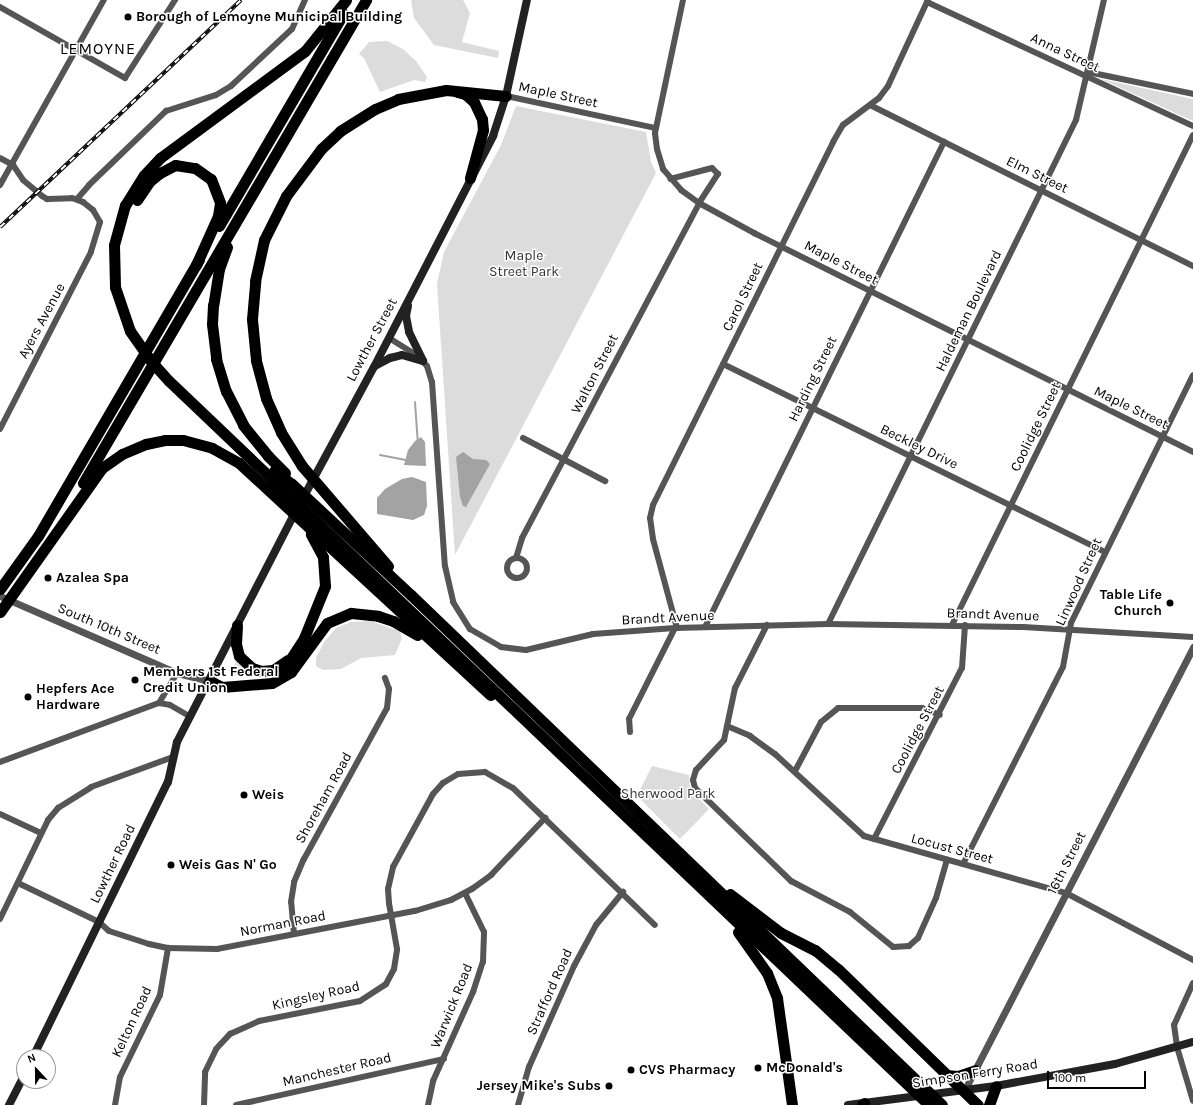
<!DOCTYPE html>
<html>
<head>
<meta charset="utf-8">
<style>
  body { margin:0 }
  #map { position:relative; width:1193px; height:1105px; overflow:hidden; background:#fff; font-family:Karla,sans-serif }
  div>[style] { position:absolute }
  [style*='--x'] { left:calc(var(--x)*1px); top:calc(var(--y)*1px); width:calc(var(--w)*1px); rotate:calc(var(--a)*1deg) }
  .green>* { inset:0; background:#dcdcdc }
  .water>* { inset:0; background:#a3a3a3 }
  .stream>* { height:2px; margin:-1px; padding:0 1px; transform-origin:1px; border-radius:1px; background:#a3a3a3 }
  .minor>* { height:6px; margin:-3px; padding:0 3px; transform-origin:3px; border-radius:3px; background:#555 }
  .minor>.ring { margin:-3px; padding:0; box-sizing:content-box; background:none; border:6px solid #555; border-radius:50% }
  .tertiary>* { height:7px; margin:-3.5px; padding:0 3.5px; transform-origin:3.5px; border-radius:3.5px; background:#555 }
  .secondary>* { height:8px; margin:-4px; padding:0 4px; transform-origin:4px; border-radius:4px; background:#222 }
  .motorway>* { height:11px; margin:-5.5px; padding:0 5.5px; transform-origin:5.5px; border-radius:5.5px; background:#000 }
  .rail>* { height:3.5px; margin-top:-1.75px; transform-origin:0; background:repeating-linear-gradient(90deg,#fff 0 6px,#000 0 12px); box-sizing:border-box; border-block:1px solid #000 }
  .dots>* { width:11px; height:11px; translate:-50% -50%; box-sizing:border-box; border:2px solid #fff; border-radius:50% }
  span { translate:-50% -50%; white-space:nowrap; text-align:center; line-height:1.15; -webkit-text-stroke:3px #fff; paint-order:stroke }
  .poi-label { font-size:14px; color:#000; font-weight:700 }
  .left { translate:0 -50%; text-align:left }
  .right { translate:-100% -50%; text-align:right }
  .street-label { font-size:14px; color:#000 }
  .park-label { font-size:14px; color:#333 }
  .quarter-label { font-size:16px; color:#000; letter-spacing:1px }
  .north { position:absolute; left:16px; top:1049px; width:40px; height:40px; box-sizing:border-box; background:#fff; border:1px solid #999; border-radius:50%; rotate:338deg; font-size:11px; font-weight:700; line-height:16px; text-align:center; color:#000 }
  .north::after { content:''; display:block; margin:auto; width:14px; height:18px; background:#000; clip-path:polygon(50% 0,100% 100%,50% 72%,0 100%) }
  .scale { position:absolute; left:1047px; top:1071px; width:99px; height:18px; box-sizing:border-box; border:2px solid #000; border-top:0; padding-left:5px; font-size:12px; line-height:14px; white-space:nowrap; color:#000; -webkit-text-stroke:3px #fff; paint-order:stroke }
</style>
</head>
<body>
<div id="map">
  <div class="green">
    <i style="clip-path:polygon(411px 0,463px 0,470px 13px,462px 42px,499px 51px,498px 58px,434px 45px,414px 18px)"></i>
    <i style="clip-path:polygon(387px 41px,403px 49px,416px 61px,427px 77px,425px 82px,414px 80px,380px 92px,364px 58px,359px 54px,369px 42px)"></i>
    <i style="clip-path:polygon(1101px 79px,1193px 99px,1193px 121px)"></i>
    <i style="clip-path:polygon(516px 106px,646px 132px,651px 162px,656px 173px,455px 555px,437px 284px,444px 252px,501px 145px)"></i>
    <i style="clip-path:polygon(370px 621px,400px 631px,402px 638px,395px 655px,361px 658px,341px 669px,323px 670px,316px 666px,316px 658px,324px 642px,336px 628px,351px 622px)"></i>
    <i style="clip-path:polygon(237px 659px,252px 674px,230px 675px)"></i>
    <i style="clip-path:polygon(652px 766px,689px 775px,690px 789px,709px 809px,680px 839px,637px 796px)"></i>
  </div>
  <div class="water">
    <i style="clip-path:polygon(421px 437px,425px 442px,426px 466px,404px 465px,408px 450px,415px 441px)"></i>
    <i style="clip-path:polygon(463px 452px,473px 459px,486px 460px,490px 464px,466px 507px,463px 506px,460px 497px,456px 457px)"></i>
    <i style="clip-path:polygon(412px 477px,426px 482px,427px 506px,424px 515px,413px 520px,377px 514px,377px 498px,385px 489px,402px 479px)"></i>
  </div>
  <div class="stream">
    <i style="--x:415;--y:402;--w:39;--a:86"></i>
    <i style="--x:380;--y:455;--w:26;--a:11"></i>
  </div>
  <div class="minor">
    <i style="--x:683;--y:0;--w:136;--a:101.9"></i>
    <i style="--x:655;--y:133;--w:16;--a:83"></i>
    <i style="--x:657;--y:149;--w:21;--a:73"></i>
    <i style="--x:663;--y:169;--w:28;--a:49"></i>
    <i style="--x:681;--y:190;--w:22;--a:36"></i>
    <i style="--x:699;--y:203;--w:63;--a:28.6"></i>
    <i style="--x:754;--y:233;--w:491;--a:26.5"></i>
    <i style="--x:927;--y:2;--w:293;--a:25"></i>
    <i style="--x:0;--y:7;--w:144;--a:29.6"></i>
    <i style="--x:125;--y:78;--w:93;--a:-57.3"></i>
    <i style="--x:1088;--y:72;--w:107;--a:11.8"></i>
    <i style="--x:506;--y:96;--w:152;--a:12.1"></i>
    <i style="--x:870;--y:105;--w:361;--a:26.5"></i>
    <i style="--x:0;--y:158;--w:15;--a:28"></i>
    <i style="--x:13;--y:165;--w:18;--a:56"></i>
    <i style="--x:23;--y:180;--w:25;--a:40"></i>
    <i style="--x:42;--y:196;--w:6;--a:31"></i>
    <i style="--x:47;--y:199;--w:25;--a:-2"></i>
    <i style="--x:72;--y:198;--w:12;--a:20"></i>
    <i style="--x:83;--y:202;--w:13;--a:39"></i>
    <i style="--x:93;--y:210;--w:14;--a:60"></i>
    <i style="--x:100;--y:222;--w:31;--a:107"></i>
    <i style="--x:91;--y:252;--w:199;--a:117.2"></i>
    <i style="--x:0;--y:185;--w:212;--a:-60.7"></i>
    <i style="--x:77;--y:199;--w:18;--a:-49"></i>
    <i style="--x:89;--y:185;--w:107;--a:-43.9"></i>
    <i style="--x:166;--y:111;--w:52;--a:-17.7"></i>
    <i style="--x:216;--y:95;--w:17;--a:-31"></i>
    <i style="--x:231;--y:86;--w:83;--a:-43.1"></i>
    <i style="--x:292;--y:29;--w:32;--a:-66"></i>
    <i style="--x:389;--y:338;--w:34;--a:32"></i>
    <i style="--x:418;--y:356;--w:13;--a:48"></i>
    <i style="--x:427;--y:366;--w:17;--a:73"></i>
    <i style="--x:432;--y:382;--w:184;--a:86"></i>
    <i style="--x:445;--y:566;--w:37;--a:77"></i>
    <i style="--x:453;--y:602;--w:32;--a:58"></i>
    <i style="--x:470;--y:629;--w:36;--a:30"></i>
    <i style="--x:501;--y:647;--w:25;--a:7"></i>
    <i style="--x:526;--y:650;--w:69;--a:-13.4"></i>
    <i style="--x:593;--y:634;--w:82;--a:-4.2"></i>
    <i style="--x:675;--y:628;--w:153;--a:-1.5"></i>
    <i style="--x:828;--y:624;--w:195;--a:0.9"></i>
    <i style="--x:1023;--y:627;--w:170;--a:3.4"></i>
    <i style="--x:723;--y:364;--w:426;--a:26.2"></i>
    <i style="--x:523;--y:438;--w:93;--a:27.7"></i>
    <i style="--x:516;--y:558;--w:21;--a:-73"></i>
    <i style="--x:522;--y:538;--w:379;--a:-62.1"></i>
    <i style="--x:699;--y:203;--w:35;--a:-57"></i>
    <i style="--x:718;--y:174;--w:8;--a:-135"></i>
    <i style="--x:712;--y:168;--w:43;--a:165.3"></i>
    <i class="ring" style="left:507px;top:558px;width:14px;height:14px"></i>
    <i style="--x:828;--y:624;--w:562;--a:-63.8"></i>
    <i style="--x:1076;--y:120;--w:123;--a:-76.9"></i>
    <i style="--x:767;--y:625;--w:71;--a:116.9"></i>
    <i style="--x:735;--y:688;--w:53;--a:101.9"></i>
    <i style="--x:724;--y:740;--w:41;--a:133"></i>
    <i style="--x:696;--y:770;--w:10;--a:107"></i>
    <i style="--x:693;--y:780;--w:8;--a:76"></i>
    <i style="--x:695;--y:788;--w:134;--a:44.1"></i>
    <i style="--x:791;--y:881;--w:67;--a:27.7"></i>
    <i style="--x:850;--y:912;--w:55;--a:39.1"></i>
    <i style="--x:893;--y:947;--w:16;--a:-4"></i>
    <i style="--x:909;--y:946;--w:12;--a:-42"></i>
    <i style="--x:918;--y:938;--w:44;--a:-65.8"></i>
    <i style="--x:936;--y:898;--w:40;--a:-74"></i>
    <i style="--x:952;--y:625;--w:546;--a:-63.81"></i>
    <i style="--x:705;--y:627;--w:541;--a:-63.77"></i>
    <i style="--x:677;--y:628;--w:92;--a:-105.1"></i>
    <i style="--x:653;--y:539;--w:21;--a:-98"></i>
    <i style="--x:650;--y:518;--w:13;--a:-77"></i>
    <i style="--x:653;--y:505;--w:405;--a:-63.6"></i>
    <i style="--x:833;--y:142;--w:20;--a:-60"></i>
    <i style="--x:843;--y:125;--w:45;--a:-36.9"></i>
    <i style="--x:879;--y:98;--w:15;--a:-53"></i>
    <i style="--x:888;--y:86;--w:95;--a:-65.1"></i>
    <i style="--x:159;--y:703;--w:11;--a:10"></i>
    <i style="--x:170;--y:705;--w:24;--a:30"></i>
    <i style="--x:727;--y:726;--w:25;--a:23"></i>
    <i style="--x:750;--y:736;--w:31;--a:36"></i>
    <i style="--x:775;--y:754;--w:121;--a:42.7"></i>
    <i style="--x:864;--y:836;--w:210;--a:15.8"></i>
    <i style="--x:1066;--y:893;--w:144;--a:27.8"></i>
    <i style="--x:630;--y:732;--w:13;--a:-94"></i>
    <i style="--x:629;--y:719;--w:102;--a:-63.2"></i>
    <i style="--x:0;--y:762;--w:170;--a:-20.4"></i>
    <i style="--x:159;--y:703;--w:35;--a:-59"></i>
    <i style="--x:795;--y:771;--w:55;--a:-62"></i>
    <i style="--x:821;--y:722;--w:22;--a:-39"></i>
    <i style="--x:838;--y:708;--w:84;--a:0"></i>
    <i style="--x:922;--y:708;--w:19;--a:21"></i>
    <i style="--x:0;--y:814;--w:45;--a:24.9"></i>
    <i style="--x:874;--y:839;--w:192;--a:-62.8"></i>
    <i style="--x:962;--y:668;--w:43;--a:-86"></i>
    <i style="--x:963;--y:864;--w:221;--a:-63.1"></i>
    <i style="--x:1063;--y:667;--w:45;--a:-79.7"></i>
    <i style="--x:1071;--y:623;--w:276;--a:-63.8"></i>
    <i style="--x:18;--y:883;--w:90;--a:25.7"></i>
    <i style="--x:99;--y:922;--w:13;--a:42"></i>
    <i style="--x:109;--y:931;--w:42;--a:18"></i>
    <i style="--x:149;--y:944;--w:19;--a:12"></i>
    <i style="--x:168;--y:948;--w:49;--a:1.2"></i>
    <i style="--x:217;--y:949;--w:202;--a:-10.9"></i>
    <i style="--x:415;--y:911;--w:38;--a:-17"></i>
    <i style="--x:451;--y:900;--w:24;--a:-28"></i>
    <i style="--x:472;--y:889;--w:24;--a:-36"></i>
    <i style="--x:491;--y:875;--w:79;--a:-46.5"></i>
    <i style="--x:0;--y:919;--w:110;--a:-64.1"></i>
    <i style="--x:48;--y:820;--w:16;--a:-50"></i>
    <i style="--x:58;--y:808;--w:39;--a:-32"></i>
    <i style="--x:91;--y:787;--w:87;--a:-20.1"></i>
    <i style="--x:294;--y:934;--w:32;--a:-95"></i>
    <i style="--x:291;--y:902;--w:20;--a:-81"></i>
    <i style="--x:294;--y:882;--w:25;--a:-67"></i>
    <i style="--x:304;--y:859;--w:172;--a:-61.2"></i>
    <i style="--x:387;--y:708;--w:19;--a:-84"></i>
    <i style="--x:389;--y:689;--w:12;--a:-110"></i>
    <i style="--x:1193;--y:983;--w:46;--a:114.3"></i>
    <i style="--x:1174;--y:1025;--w:22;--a:82"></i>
    <i style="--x:1177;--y:1047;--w:56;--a:73.5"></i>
    <i style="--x:115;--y:1105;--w:28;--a:-80"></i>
    <i style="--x:120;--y:1077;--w:91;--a:-64"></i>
    <i style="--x:160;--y:995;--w:48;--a:-80.3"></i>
    <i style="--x:204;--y:1105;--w:33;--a:-88"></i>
    <i style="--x:205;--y:1072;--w:25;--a:-64"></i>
    <i style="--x:216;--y:1049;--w:21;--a:-47"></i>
    <i style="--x:230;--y:1034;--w:32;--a:-24"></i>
    <i style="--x:259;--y:1021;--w:103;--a:-11.2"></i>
    <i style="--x:360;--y:1001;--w:31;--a:-33"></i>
    <i style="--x:386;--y:984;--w:17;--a:-62"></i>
    <i style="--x:394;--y:969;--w:20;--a:-81"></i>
    <i style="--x:397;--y:949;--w:47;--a:-99.9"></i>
    <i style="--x:389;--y:903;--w:14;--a:-94"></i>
    <i style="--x:388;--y:889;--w:23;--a:-77"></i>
    <i style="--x:393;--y:867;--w:83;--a:-61.3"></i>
    <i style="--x:433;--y:794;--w:15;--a:-48"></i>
    <i style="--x:443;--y:783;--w:17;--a:-31"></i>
    <i style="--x:458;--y:774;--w:27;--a:-4"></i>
    <i style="--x:485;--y:772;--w:32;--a:30"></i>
    <i style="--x:513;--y:788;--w:197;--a:44"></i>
    <i style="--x:236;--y:1105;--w:213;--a:-12.5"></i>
    <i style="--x:428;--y:1105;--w:25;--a:-78"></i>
    <i style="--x:433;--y:1081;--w:98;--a:-65.8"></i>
    <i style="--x:473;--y:992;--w:32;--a:-72"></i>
    <i style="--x:483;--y:962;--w:30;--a:-88"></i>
    <i style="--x:484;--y:932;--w:43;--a:-116"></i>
    <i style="--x:518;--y:1105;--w:40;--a:-74"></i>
    <i style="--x:529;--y:1067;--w:111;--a:-66"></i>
    <i style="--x:574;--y:966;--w:47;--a:-61.8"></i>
    <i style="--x:596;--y:925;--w:43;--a:-50.7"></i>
  </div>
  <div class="tertiary">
    <i style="--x:0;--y:596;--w:193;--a:23.5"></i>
    <i style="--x:177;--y:673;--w:34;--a:14"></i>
    <i style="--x:964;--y:1091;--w:500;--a:-62.7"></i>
  </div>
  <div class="secondary">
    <i style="--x:408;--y:306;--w:10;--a:101"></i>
    <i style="--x:406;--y:316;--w:16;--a:79"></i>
    <i style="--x:409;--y:332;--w:32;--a:64"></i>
    <i style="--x:375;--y:366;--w:17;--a:-28"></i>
    <i style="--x:390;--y:358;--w:12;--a:-14"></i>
    <i style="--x:402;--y:355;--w:22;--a:16"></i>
    <i style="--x:302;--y:500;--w:151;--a:-61.6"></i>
    <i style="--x:374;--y:367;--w:260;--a:-62.7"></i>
    <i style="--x:493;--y:136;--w:42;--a:-72"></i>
    <i style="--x:506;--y:96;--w:98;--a:-77.7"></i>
    <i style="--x:33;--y:1057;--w:306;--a:-63.9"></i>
    <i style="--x:168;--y:782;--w:41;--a:-77.3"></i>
    <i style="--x:177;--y:742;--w:261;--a:-62.8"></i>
    <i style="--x:9;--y:1105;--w:34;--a:-63"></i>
    <i style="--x:848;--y:1105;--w:149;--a:-7.3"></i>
    <i style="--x:996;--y:1086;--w:121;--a:-10.5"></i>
    <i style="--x:1115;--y:1064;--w:81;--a:-15.8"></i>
  </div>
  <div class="motorway">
    <i style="--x:346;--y:0;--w:65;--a:128.8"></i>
    <i style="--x:305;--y:51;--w:180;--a:143.6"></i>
    <i style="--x:160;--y:158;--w:23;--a:133"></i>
    <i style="--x:144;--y:175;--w:36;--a:122"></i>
    <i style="--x:125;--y:205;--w:41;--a:105.4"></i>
    <i style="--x:114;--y:245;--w:42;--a:88.6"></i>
    <i style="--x:115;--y:287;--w:46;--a:71.2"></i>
    <i style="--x:130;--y:331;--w:35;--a:55"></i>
    <i style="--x:150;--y:360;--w:28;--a:48"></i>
    <i style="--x:169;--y:381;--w:1050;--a:43.61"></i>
    <i style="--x:457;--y:92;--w:8;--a:14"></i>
    <i style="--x:465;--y:94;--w:12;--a:42"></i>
    <i style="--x:474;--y:102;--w:19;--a:65"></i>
    <i style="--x:482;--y:119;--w:11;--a:85"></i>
    <i style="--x:483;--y:130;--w:50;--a:105.2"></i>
    <i style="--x:137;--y:200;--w:23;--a:-56"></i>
    <i style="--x:150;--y:181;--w:13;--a:-39"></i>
    <i style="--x:160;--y:173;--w:17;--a:-28"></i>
    <i style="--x:175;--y:165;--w:20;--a:9"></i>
    <i style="--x:195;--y:168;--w:19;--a:35"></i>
    <i style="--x:211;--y:179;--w:26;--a:69"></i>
    <i style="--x:220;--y:203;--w:13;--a:99"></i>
    <i style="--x:218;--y:216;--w:54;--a:114.2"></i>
    <i style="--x:219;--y:226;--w:246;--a:-59.7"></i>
    <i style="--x:227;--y:247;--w:23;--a:110"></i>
    <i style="--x:219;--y:269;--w:36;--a:99"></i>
    <i style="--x:213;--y:305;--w:19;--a:93"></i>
    <i style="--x:212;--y:324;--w:35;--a:83"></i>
    <i style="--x:216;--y:359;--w:34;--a:73"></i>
    <i style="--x:226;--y:391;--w:38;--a:63"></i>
    <i style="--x:243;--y:425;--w:40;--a:51"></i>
    <i style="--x:268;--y:456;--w:24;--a:45"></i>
    <i style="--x:274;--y:471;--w:22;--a:36"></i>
    <i style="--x:292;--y:484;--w:163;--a:43"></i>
    <i style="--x:411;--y:595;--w:736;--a:43.84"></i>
    <i style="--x:83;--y:483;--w:560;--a:-59.63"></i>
    <i style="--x:388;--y:566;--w:132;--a:-130.7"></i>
    <i style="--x:302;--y:466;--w:40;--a:-122"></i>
    <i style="--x:281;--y:432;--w:37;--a:-114"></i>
    <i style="--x:266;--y:398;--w:39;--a:-105"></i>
    <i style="--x:256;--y:360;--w:41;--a:-95.6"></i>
    <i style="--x:252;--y:319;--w:38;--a:-85"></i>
    <i style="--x:255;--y:281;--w:42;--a:-77.6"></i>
    <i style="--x:264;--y:240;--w:49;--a:-63.4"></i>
    <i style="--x:286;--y:196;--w:59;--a:-53.3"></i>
    <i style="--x:321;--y:149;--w:26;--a:-43"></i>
    <i style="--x:340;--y:131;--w:41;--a:-32.2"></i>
    <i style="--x:375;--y:109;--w:25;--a:-23"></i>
    <i style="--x:398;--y:99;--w:49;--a:-10.6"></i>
    <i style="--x:446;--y:90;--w:60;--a:5.7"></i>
    <i style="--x:0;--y:589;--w:65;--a:-54.4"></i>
    <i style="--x:38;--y:536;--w:320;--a:-59.8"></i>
    <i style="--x:0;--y:612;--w:176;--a:-54.7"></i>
    <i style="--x:102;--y:468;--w:24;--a:-35"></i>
    <i style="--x:122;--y:454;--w:26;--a:-23"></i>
    <i style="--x:146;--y:444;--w:19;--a:-12"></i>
    <i style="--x:165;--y:440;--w:18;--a:0"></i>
    <i style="--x:183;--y:440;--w:30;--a:15"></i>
    <i style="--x:212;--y:448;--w:31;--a:29"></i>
    <i style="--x:239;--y:463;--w:342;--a:42.7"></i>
    <i style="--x:237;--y:625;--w:19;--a:93"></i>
    <i style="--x:236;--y:644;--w:12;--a:76"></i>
    <i style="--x:239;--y:656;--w:18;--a:43"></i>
    <i style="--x:252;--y:668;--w:9;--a:18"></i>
    <i style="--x:261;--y:671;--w:12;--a:-5"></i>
    <i style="--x:273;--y:670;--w:18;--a:-34"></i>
    <i style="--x:284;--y:669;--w:37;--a:-57"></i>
    <i style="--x:304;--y:638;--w:56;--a:-68"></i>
    <i style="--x:325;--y:586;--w:29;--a:-94"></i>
    <i style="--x:323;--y:557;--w:26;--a:-118"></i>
    <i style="--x:210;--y:681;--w:13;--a:27"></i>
    <i style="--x:222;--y:687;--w:50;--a:-4.6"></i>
    <i style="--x:272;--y:683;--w:22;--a:-30"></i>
    <i style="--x:291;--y:672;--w:61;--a:-53.7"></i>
    <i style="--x:327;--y:623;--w:26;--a:-23"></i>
    <i style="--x:351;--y:613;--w:27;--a:6"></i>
    <i style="--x:378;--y:616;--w:16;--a:18"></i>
    <i style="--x:393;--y:621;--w:28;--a:30"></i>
    <i style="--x:730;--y:894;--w:64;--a:37.4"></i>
    <i style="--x:781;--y:933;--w:38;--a:27"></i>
    <i style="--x:815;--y:950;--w:30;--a:40"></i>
    <i style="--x:838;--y:969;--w:195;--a:44.2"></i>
    <i style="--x:738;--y:932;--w:50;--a:54.7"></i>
    <i style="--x:767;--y:973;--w:27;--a:68"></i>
    <i style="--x:777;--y:998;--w:108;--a:82"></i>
    <i style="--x:945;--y:1075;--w:13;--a:4"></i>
    <i style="--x:958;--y:1076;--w:18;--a:-19"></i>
    <i style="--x:862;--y:1105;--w:3;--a:-45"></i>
    <i style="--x:989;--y:1105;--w:20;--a:-70"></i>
  </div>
  <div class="rail">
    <i style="--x:0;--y:227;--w:331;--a:-43.3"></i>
  </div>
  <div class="dots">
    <i style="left:128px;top:17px;background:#000"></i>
    <i style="left:48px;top:578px;background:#000"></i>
    <i style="left:1170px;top:603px;background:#000"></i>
    <i style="left:135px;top:680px;background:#000"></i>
    <i style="left:28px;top:697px;background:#000"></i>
    <i style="left:244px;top:795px;background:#000"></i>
    <i style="left:171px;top:865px;background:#000"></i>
    <i style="left:758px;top:1068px;background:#000"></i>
    <i style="left:631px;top:1070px;background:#000"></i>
    <i style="left:609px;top:1086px;background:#000"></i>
  </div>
  <div class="poi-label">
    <span class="left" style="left:136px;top:17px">Borough of Lemoyne Municipal Building</span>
    <span class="left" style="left:56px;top:578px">Azalea Spa</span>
    <span class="right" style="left:1162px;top:603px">Table Life<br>Church</span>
    <span class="left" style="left:143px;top:680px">Members 1st Federal<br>Credit Union</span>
    <span class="left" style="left:36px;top:697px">Hepfers Ace<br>Hardware</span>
    <span class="left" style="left:252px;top:795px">Weis</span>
    <span class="left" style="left:179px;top:865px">Weis Gas N' Go</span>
    <span class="left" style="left:766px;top:1068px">McDonald's</span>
    <span class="left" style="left:639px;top:1070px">CVS Pharmacy</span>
    <span class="right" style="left:601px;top:1086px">Jersey Mike's Subs</span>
  </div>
  <div class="street-label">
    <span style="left:1065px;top:53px;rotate:25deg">Anna Street</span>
    <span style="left:558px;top:95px;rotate:12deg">Maple Street</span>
    <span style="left:1037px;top:175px;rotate:26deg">Elm Street</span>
    <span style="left:841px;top:263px;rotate:27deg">Maple Street</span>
    <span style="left:743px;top:297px;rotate:-64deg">Carol Street</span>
    <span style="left:969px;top:311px;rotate:-64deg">Haldeman Boulevard</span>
    <span style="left:42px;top:321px;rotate:-62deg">Ayers Avenue</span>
    <span style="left:372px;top:340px;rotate:-62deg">Lowther Street</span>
    <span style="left:595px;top:374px;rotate:-63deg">Walton Street</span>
    <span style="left:813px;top:379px;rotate:-64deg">Harding Street</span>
    <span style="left:1131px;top:408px;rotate:26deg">Maple Street</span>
    <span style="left:1036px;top:427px;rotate:-64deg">Coolidge Street</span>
    <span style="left:919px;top:447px;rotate:26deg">Beckley Drive</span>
    <span style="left:1079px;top:582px;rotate:-66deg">Linwood Street</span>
    <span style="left:993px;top:615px;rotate:2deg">Brandt Avenue</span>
    <span style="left:668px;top:618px;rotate:-3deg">Brandt Avenue</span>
    <span style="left:109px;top:629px;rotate:23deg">South 10th Street</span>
    <span style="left:918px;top:730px;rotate:-62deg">Coolidge Street</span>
    <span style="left:324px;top:798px;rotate:-61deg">Shoreham Road</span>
    <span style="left:952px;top:849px;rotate:15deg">Locust Street</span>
    <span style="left:1067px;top:863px;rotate:-63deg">16th Street</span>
    <span style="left:113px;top:864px;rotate:-64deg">Lowther Road</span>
    <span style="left:283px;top:924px;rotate:-11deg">Norman Road</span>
    <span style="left:550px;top:992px;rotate:-66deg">Strafford Road</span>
    <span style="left:316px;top:996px;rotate:-13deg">Kingsley Road</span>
    <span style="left:452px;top:1006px;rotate:-68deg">Warwick Road</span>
    <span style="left:132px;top:1022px;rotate:-65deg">Kelton Road</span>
    <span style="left:337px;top:1070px;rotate:-13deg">Manchester Road</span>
    <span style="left:975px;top:1074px;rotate:-9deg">Simpson Ferry Road</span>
  </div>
  <div class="park-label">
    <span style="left:524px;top:264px">Maple<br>Street Park</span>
    <span style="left:668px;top:794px">Sherwood Park</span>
  </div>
  <div class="quarter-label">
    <span style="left:98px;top:49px">LEMOYNE</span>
  </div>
  <div class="north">N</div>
  <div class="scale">100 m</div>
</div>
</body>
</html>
